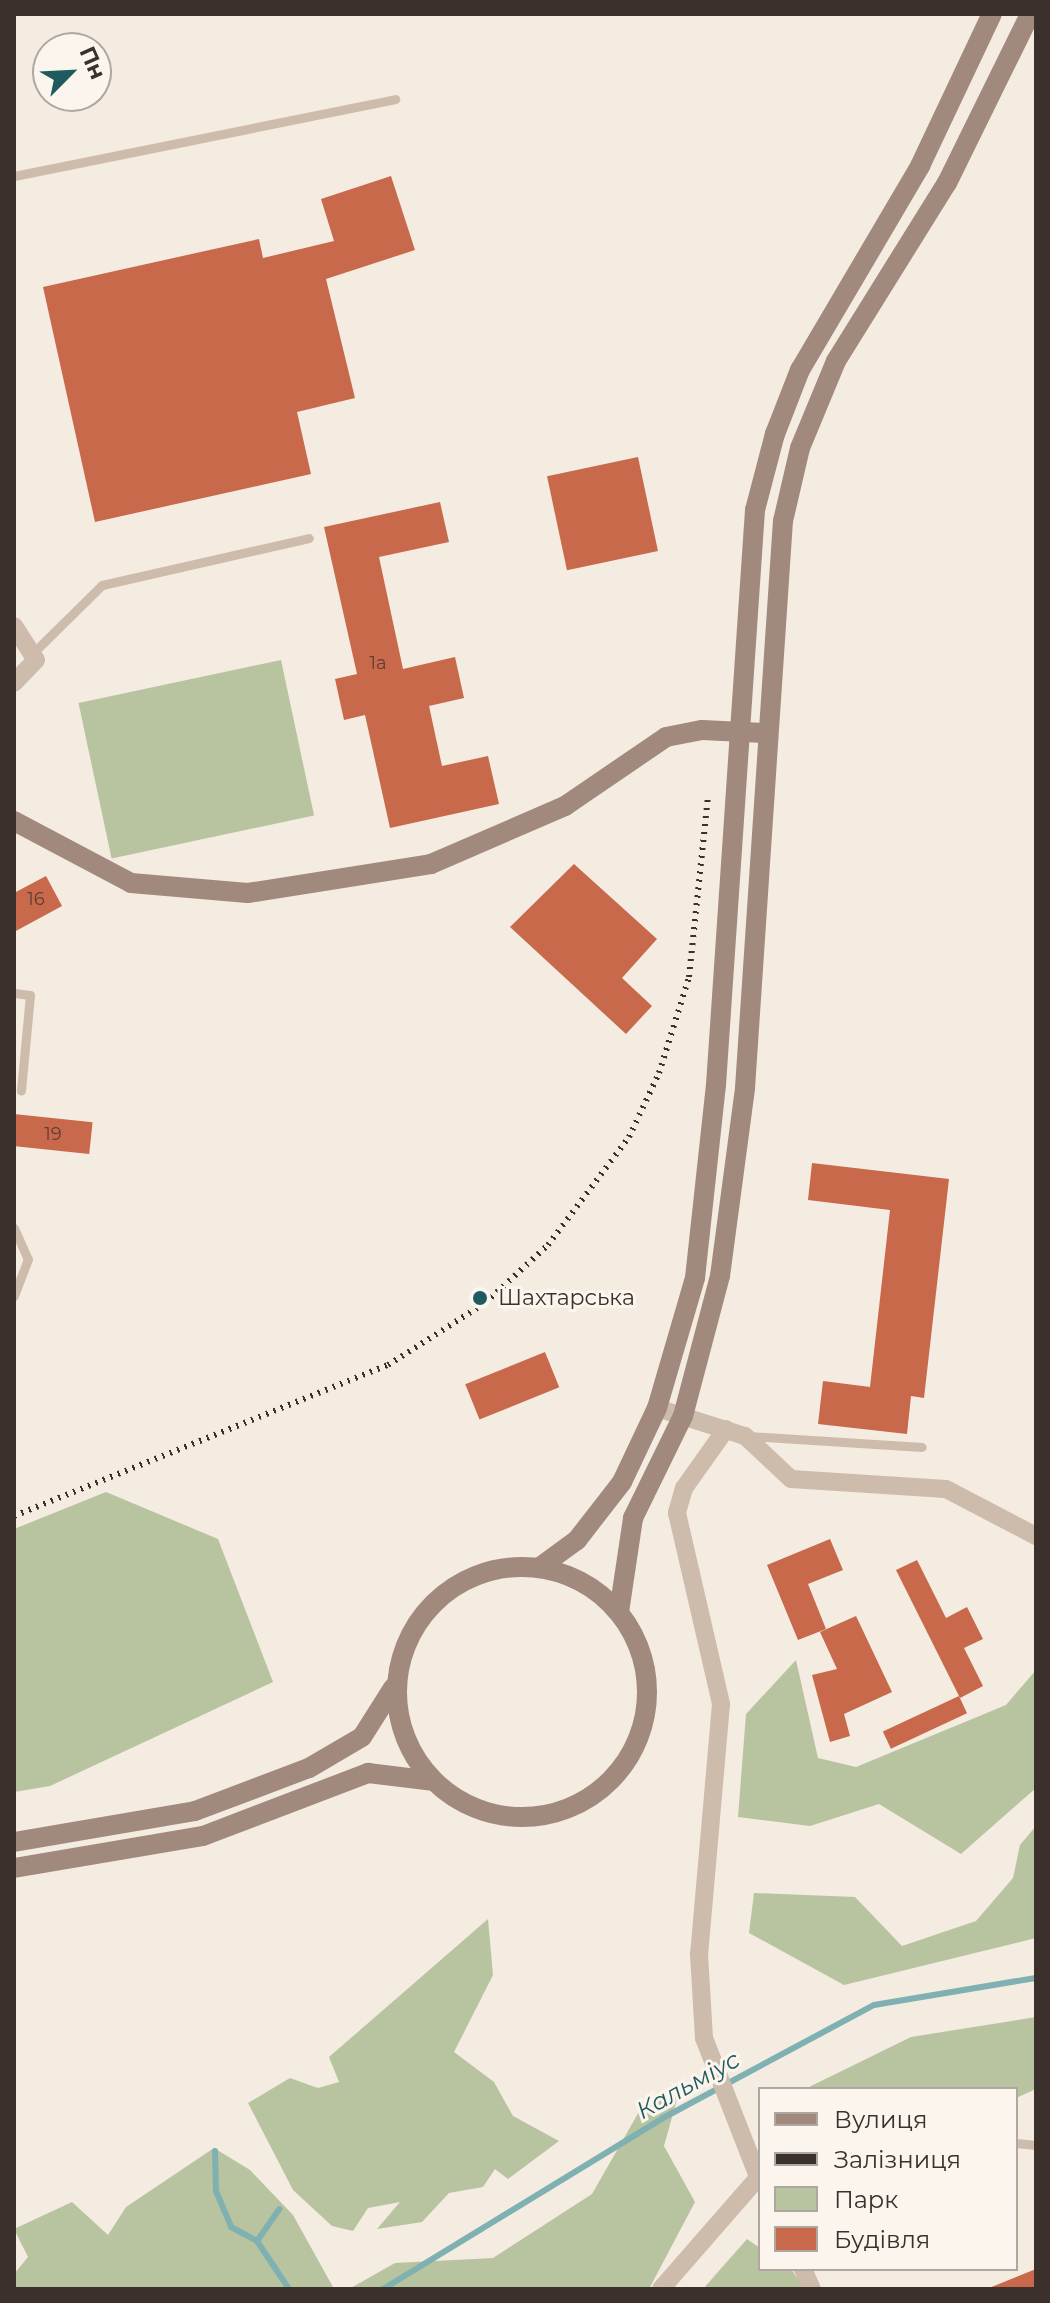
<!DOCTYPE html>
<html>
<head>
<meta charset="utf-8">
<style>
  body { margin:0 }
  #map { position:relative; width:1050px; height:2303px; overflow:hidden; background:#f4ebe1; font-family:Montserrat,sans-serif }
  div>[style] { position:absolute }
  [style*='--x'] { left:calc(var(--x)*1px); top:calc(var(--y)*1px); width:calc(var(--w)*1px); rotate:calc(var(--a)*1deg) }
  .green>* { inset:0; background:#b8c4a0; transform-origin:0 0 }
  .stream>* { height:6px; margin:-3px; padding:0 3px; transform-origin:3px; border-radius:3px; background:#7fb0b2 }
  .building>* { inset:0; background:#c8694b; transform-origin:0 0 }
  .lane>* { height:9px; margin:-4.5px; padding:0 4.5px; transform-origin:4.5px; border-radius:4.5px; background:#cdbbac }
  .street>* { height:18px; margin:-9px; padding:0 9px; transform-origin:9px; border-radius:9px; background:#cdbbac }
  .secondary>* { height:20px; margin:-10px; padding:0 10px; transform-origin:10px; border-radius:10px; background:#a18a7d }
  .secondary>.ring { margin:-10px; padding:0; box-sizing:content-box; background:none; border:20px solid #a18a7d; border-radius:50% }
  .rail>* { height:6px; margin-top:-3px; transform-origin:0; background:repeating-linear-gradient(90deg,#3b302b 0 2px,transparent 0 8px) }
  .dots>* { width:22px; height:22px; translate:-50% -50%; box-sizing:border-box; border:4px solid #fbf5ee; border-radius:50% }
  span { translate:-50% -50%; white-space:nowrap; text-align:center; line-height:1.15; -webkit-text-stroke:6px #fbf5ee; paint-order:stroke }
  .number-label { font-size:18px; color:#5e3e33 }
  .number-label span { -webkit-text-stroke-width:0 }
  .poi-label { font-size:22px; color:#3b302b }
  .left { translate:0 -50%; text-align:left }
  .water-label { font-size:24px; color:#1f5a5e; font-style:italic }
  .frame { position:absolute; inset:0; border:16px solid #3b302b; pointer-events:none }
  .legend { position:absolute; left:758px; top:2087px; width:260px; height:184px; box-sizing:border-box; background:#fbf5ee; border:2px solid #aea6a0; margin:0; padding:10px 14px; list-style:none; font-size:24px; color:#3b302b }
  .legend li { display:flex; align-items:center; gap:16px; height:40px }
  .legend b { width:40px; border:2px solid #aea6a0 }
  .north { position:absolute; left:32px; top:32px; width:80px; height:80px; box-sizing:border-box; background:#fbf5ee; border:2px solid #aea6a0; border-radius:50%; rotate:66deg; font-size:22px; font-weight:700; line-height:32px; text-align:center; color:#3b302b }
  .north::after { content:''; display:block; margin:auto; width:28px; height:36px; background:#1f5a5e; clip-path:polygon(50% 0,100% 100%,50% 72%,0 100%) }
</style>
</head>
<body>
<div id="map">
  <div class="green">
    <i style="left:281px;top:660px;width:159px;height:207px;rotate:78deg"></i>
    <i style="clip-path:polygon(106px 1492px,218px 1539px,273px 1682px,50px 1786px,14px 1792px,14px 1529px)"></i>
    <i style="clip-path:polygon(796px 1660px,818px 1758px,856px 1767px,1006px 1705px,1036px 1670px,1036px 1788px,961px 1854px,879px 1804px,810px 1826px,738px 1817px,746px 1714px)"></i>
    <i style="clip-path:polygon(1036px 1826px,1036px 1938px,844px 1985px,749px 1933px,754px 1893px,855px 1897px,902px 1946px,976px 1921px,1013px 1878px,1020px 1845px)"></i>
    <i style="clip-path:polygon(488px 1919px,493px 1975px,454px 2052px,494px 2082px,513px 2116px,559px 2141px,508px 2179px,495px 2169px,483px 2187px,449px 2193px,422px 2222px,377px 2229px,400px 2202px,368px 2208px,353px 2231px,332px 2226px,293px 2190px,248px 2103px,290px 2078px,318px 2088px,339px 2082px,329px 2057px)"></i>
    <i style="clip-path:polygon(1036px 2017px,1036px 2089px,1016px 2098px,1016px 2089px,805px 2089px,911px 2037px)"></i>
    <i style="clip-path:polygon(681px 2085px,664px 2146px,695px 2202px,649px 2289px,349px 2289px,395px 2263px,493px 2258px,592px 2194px,640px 2110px)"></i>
    <i style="clip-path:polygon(214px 2148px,250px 2170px,293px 2215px,333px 2287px,14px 2289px,14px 2274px,28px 2257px,14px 2229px,72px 2202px,108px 2235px,126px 2207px)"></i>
    <i style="clip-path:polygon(747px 2239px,760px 2248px,760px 2269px,791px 2269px,805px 2289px,703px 2289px)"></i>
  </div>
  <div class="stream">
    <i style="--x:215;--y:2151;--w:40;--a:88.6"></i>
    <i style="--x:216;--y:2191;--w:39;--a:67"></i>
    <i style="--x:231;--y:2227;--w:30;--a:28"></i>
    <i style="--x:257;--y:2241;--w:58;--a:56.3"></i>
    <i style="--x:257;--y:2241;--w:39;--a:-55"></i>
    <i style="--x:383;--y:2289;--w:328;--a:-31.4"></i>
    <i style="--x:663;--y:2118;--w:239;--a:-28.2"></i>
    <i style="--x:874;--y:2005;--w:164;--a:-9.5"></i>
  </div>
  <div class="building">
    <i style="clip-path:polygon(391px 176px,415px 250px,326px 279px,355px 398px,297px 412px,311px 474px,95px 522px,43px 287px,259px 239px,263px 258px,334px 241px,321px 199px)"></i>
    <i style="left:638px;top:457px;width:96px;height:93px;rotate:78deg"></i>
    <i style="clip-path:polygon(440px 502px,449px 542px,379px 557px,403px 669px,455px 657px,464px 698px,429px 706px,442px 766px,488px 756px,499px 804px,390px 828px,365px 715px,344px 720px,335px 679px,357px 674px,324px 527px)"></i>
    <i style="clip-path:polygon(574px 864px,657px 939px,622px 978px,652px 1006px,626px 1034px,510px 927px)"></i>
    <i style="clip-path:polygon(46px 876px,62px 906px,14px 932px,14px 893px)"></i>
    <i style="left:14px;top:1114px;width:79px;height:32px;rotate:6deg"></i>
    <i style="clip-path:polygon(812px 1163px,949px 1179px,924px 1398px,911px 1396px,907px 1434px,818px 1424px,823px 1381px,870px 1387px,890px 1210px,808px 1200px)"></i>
    <i style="left:545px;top:1352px;width:38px;height:86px;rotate:68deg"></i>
    <i style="clip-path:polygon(830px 1539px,843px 1570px,808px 1584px,826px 1629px,798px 1640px,767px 1565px)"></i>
    <i style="clip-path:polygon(917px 1560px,946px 1618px,967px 1607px,983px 1639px,964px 1648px,983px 1686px,960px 1698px,896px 1570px)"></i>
    <i style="clip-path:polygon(856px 1616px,892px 1692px,844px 1714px,850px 1736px,830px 1742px,812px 1675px,837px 1669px,820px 1632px)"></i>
    <i style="left:959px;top:1696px;width:19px;height:84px;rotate:65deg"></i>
    <i style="clip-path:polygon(1036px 2269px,1036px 2289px,989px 2289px,989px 2288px)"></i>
  </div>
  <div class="lane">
    <i style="--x:14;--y:176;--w:389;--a:-11.4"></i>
    <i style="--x:34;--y:652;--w:95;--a:-44.6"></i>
    <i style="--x:102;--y:585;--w:212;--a:-12.8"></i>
    <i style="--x:14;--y:993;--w:16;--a:7"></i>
    <i style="--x:30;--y:995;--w:96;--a:95.4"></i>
    <i style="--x:14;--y:1228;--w:34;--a:66"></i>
    <i style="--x:28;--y:1259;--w:40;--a:111"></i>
    <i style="--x:748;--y:1436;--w:174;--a:3.6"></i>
    <i style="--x:1016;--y:2143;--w:20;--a:6"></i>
  </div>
  <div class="street">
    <i style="--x:14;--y:626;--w:40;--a:57.1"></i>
    <i style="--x:36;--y:660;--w:32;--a:134"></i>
    <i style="--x:657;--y:1408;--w:92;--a:17.7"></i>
    <i style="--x:745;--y:1436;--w:63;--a:43.1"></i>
    <i style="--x:791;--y:1479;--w:155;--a:3.7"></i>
    <i style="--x:946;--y:1489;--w:102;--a:27.6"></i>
    <i style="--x:726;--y:1429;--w:72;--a:125.4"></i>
    <i style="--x:684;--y:1488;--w:26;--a:106"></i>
    <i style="--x:677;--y:1513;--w:196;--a:77"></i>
    <i style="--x:721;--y:1704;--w:251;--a:95"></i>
    <i style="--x:699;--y:1954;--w:84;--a:86.6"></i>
    <i style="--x:704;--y:2038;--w:155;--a:68.7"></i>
    <i style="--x:803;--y:2269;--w:22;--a:66"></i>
    <i style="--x:661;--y:2289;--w:147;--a:-48.9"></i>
  </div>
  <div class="secondary">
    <i style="--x:14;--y:821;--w:132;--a:27.9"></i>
    <i style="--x:131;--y:883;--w:117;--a:4.9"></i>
    <i style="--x:248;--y:893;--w:185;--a:-9"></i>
    <i style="--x:431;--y:864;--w:146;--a:-23.4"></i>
    <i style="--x:565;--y:806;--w:122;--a:-34.3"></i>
    <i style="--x:666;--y:737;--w:37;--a:-11"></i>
    <i style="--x:702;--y:730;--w:62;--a:2.8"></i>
    <i class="ring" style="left:397px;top:1567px;width:230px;height:230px"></i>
    <i style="--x:540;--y:1567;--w:46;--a:-36.1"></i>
    <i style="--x:577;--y:1540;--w:73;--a:-52.2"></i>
    <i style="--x:622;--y:1482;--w:82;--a:-64.7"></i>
    <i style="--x:657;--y:1408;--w:135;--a:-73.7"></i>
    <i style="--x:695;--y:1278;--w:194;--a:-83.8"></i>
    <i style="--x:716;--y:1085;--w:576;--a:-86.12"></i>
    <i style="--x:755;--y:510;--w:79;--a:-75.3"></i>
    <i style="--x:775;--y:434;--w:69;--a:-68.7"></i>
    <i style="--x:800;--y:370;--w:237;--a:-59.5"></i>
    <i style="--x:920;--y:166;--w:168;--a:-64.7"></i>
    <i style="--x:619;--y:1612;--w:95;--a:-81.5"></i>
    <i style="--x:633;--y:1518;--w:114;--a:-63.9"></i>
    <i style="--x:683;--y:1416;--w:145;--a:-75.2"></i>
    <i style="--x:720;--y:1276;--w:190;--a:-82.4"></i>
    <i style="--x:745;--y:1088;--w:568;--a:-86.17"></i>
    <i style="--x:783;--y:521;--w:75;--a:-76.9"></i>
    <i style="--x:800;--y:448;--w:94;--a:-67.5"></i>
    <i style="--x:836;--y:361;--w:210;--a:-58.1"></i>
    <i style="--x:947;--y:183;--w:188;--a:-63.8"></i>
    <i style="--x:14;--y:1842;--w:184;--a:-9.7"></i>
    <i style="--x:195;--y:1811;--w:122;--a:-20.7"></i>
    <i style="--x:309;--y:1768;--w:61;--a:-30.3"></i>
    <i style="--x:362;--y:1737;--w:58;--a:-57.7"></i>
    <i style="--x:14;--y:1868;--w:192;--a:-9.6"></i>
    <i style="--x:203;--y:1836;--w:177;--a:-20.9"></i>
    <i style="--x:368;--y:1773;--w:65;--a:7"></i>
  </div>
  <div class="rail">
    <i style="--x:14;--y:1516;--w:403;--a:-22"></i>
    <i style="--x:388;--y:1365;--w:115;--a:-32.6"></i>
    <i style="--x:485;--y:1303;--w:86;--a:-42.6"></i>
    <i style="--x:548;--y:1245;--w:135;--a:-53.1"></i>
    <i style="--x:629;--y:1137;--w:71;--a:-64.9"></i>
    <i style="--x:659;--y:1073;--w:101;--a:-72.6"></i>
    <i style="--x:689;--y:977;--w:183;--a:-84"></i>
  </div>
  <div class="dots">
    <i style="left:480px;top:1298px;background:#1f5a5e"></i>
  </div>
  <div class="number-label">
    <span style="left:378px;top:663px">1а</span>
    <span style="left:36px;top:899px">16</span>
    <span style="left:53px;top:1134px">19</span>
  </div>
  <div class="poi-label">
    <span class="left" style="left:498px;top:1298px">Шахтарська</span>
  </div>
  <div class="water-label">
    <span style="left:688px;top:2085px;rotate:-29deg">Кальміус</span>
  </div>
  <div class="frame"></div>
  <ul class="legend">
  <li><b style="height:10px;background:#a18a7d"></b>Вулиця</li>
  <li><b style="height:10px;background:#3b302b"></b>Залізниця</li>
  <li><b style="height:22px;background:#b8c4a0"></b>Парк</li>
  <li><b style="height:22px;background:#c8694b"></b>Будівля</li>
  </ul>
  <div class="north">Пн</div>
</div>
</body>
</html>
